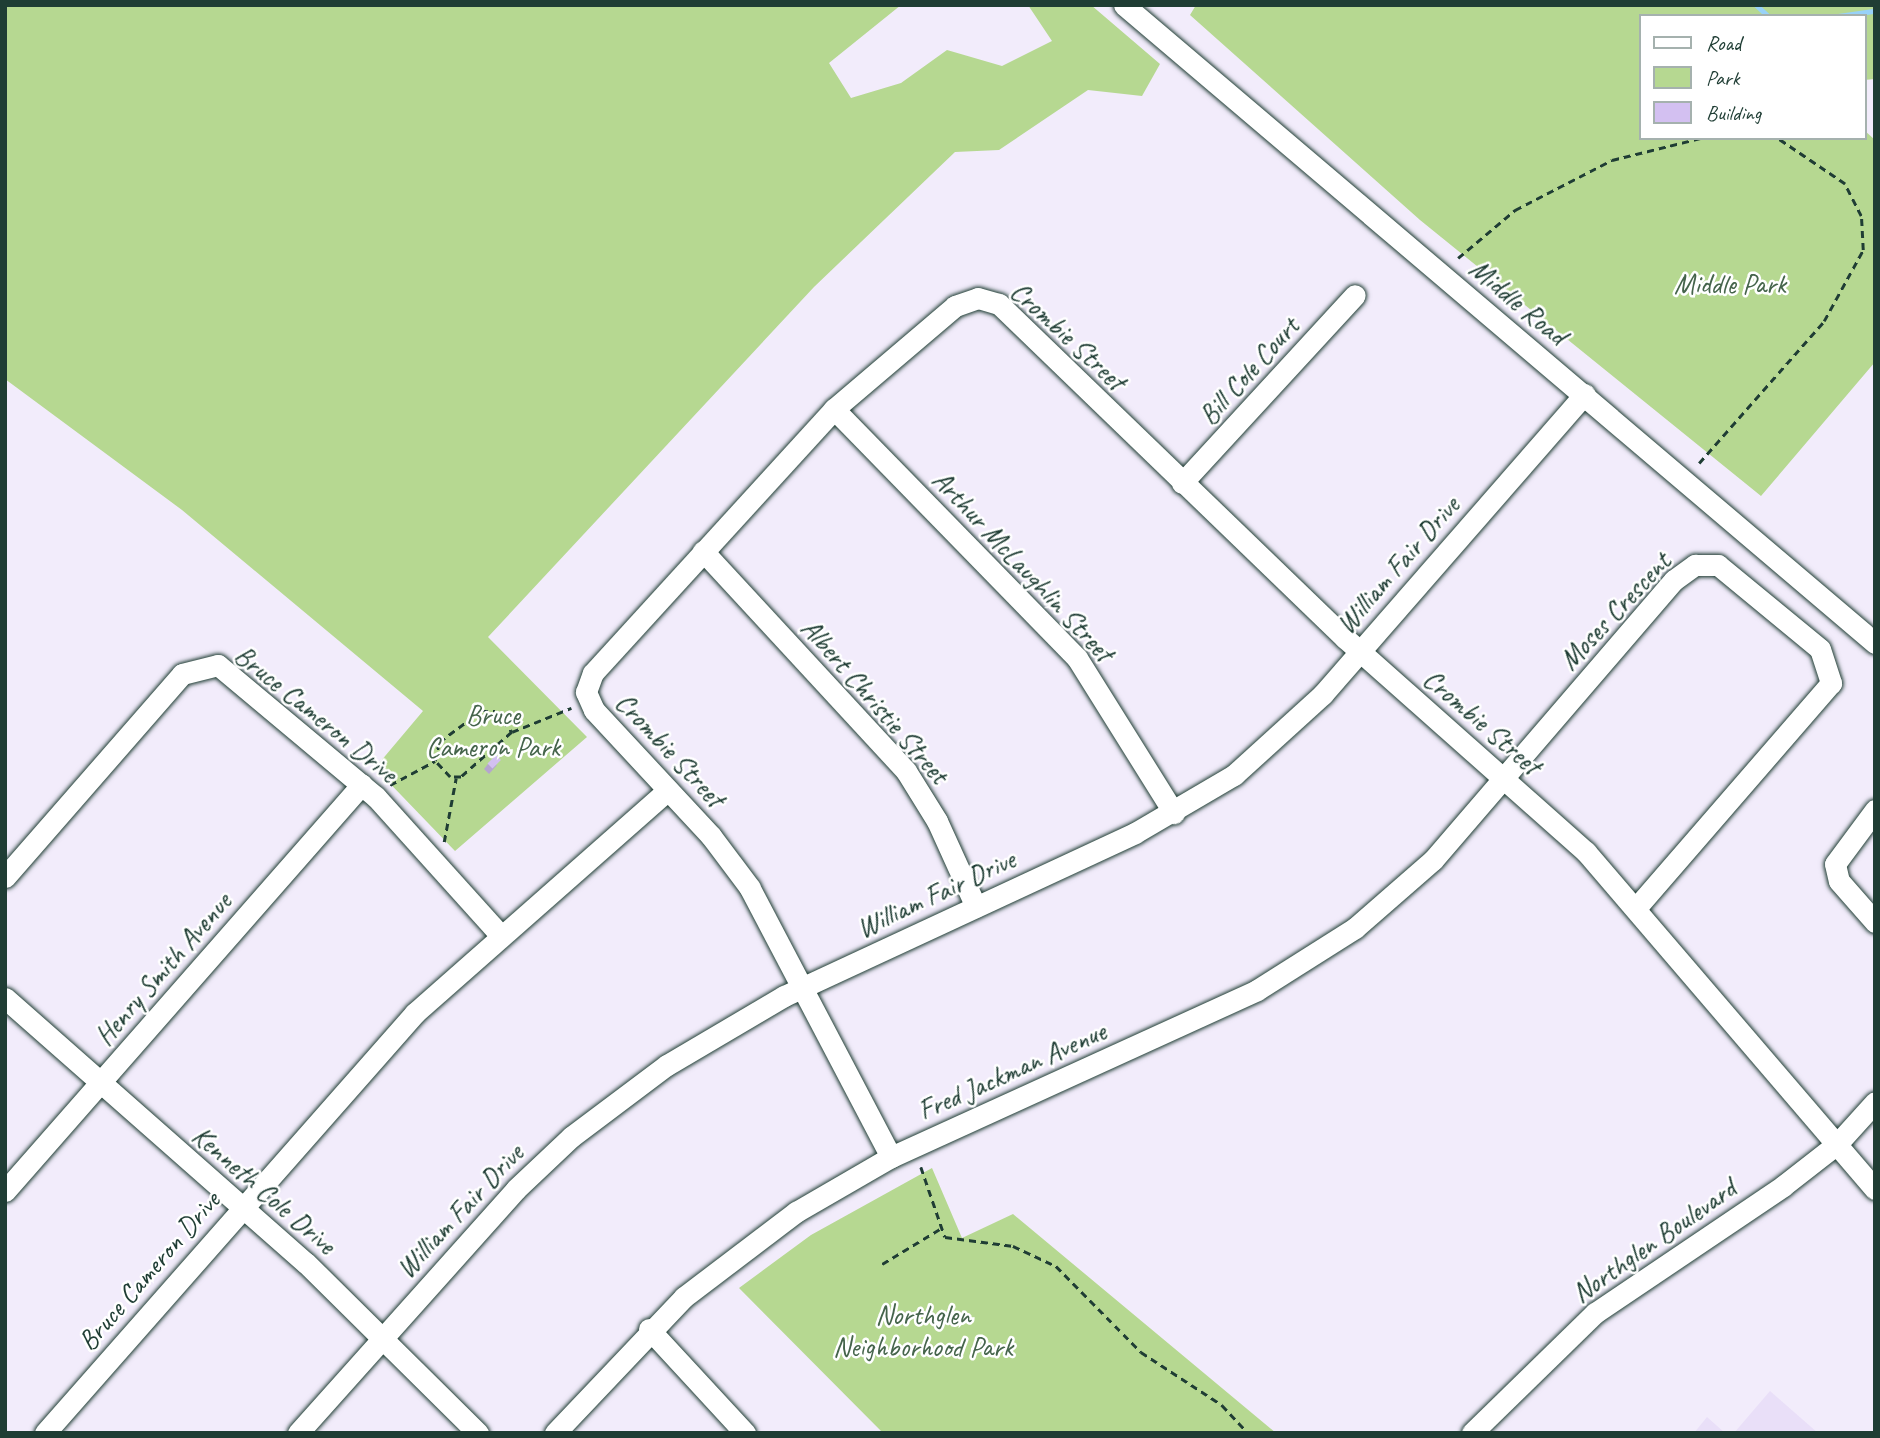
<!DOCTYPE html>
<html>
<head>
<meta charset="utf-8">
<style>
  body { margin:0 }
  #map { position:relative; width:1880px; height:1438px; overflow:hidden; background:#f2ecfb; font-family:Caveat,sans-serif }
  div>[style] { position:absolute }
  [style*='--x'] { left:calc(var(--x)*1px); top:calc(var(--y)*1px); width:calc(var(--w)*1px); rotate:calc(var(--a)*1deg) }
  .built>* { inset:0; background:#e9dff8 }
  .green>* { inset:0; background:#b6d891 }
  .stream>* { height:5px; margin:-2.5px; padding:0 2.5px; transform-origin:2.5px; border-radius:2.5px; background:#98d2f8 }
  .path>* { height:2.5px; margin-top:-1.25px; transform-origin:0; background:repeating-linear-gradient(90deg,#1f3d34 0 7px,transparent 0 12px) }
  .roads { filter:drop-shadow(0 0 2px #1f3d34) drop-shadow(0 0 2px #1f3d34) }
  .minor>* { height:21px; margin:-10.5px; padding:0 10.5px; transform-origin:10.5px; border-radius:10.5px; background:#fff }
  .wall>* { inset:0; background:#b5a5cf }
  .building>* { inset:0; background:#d3c0f1; transform-origin:0 0 }
  span { translate:-50% -50%; white-space:nowrap; text-align:center; line-height:1.15; -webkit-text-stroke:5px #fff; paint-order:stroke }
  .park-label { font-size:28px; color:#45644b }
  .street-label { font-size:28px; color:#1f3d34 }
  .frame { position:absolute; inset:0; border:7px solid #1f3d34; pointer-events:none }
  .legend { position:absolute; left:1639px; top:14px; width:228px; height:126px; box-sizing:border-box; background:#fff; border:2px solid #a5b1ae; margin:0; padding:9px 12px; list-style:none; font-size:21px; color:#1f3d34 }
  .legend li { display:flex; align-items:center; gap:14px; height:35px }
  .legend b { width:35px; border:2px solid #a5b1ae }
</style>
</head>
<body>
<div id="map">
  <div class="built">
    <i style="clip-path:polygon(1770px 1391px,1818px 1433px,1734px 1433px)"></i>
    <i style="clip-path:polygon(1707px 1417px,1725px 1433px,1694px 1433px)"></i>
  </div>
  <div class="green">
    <i style="clip-path:polygon(5px 5px,901px 5px,829px 63px,851px 98px,901px 83px,947px 50px,1002px 66px,1052px 41px,1028px 5px,1091px 5px,1160px 64px,1142px 96px,1088px 90px,999px 150px,955px 152px,814px 287px,488px 637px,587px 737px,455px 851px,375px 768px,423px 711px,182px 510px,5px 379px)"></i>
    <i style="clip-path:polygon(1196px 5px,1875px 5px,1875px 79px,1864px 80px,1864px 16px,1640px 16px,1640px 138px,1864px 138px,1864px 130px,1875px 140px,1875px 362px,1761px 496px,1420px 220px,1190px 15px)"></i>
    <i style="clip-path:polygon(932px 1168px,962px 1238px,1013px 1214px,1276px 1433px,883px 1433px,739px 1288px,811px 1235px)"></i>
  </div>
  <div class="stream">
    <i style="--x:1756;--y:5;--w:16;--a:43"></i>
    <i style="--x:1838;--y:16;--w:37;--a:-8"></i>
  </div>
  <div class="path">
    <i style="--x:1458;--y:258;--w:75;--a:-40.1"></i>
    <i style="--x:1515;--y:210;--w:109;--a:-27.3"></i>
    <i style="--x:1612;--y:160;--w:92;--a:-13.9"></i>
    <i style="--x:1699;--y:463;--w:189;--a:-48.6"></i>
    <i style="--x:1824;--y:321;--w:81;--a:-61.2"></i>
    <i style="--x:1863;--y:250;--w:34;--a:-93"></i>
    <i style="--x:1861;--y:216;--w:36;--a:-117"></i>
    <i style="--x:1845;--y:184;--w:82;--a:-145.9"></i>
    <i style="--x:512;--y:732;--w:68;--a:138.6"></i>
    <i style="--x:461;--y:777;--w:11;--a:180"></i>
    <i style="--x:450;--y:777;--w:22;--a:-133"></i>
    <i style="--x:435;--y:761;--w:19;--a:-78"></i>
    <i style="--x:439;--y:742;--w:52;--a:-36.4"></i>
    <i style="--x:481;--y:711;--w:14;--a:0"></i>
    <i style="--x:495;--y:711;--w:27;--a:51"></i>
    <i style="--x:512;--y:732;--w:64;--a:-22.1"></i>
    <i style="--x:390;--y:785;--w:51;--a:-28.1"></i>
    <i style="--x:444;--y:842;--w:65;--a:-79.4"></i>
    <i style="--x:921;--y:1167;--w:74;--a:71.1"></i>
    <i style="--x:945;--y:1237;--w:69;--a:7.5"></i>
    <i style="--x:1013;--y:1246;--w:47;--a:24.9"></i>
    <i style="--x:1056;--y:1266;--w:121;--a:45.3"></i>
    <i style="--x:1141;--y:1352;--w:97;--a:33.2"></i>
    <i style="--x:1222;--y:1405;--w:38;--a:47"></i>
    <i style="--x:882;--y:1264;--w:68;--a:-31.1"></i>
  </div>
  <div class="roads">
    <div class="minor">
      <i style="--x:1124;--y:5;--w:985;--a:40.35"></i>
      <i style="--x:834;--y:409;--w:348;--a:45.7"></i>
      <i style="--x:1077;--y:658;--w:183;--a:58"></i>
      <i style="--x:1182;--y:483;--w:255;--a:-47.4"></i>
      <i style="--x:703;--y:551;--w:299;--a:47.3"></i>
      <i style="--x:906;--y:771;--w:59;--a:58.2"></i>
      <i style="--x:937;--y:821;--w:94;--a:65.6"></i>
      <i style="--x:1875;--y:810;--w:67;--a:126.5"></i>
      <i style="--x:1835;--y:864;--w:17;--a:77"></i>
      <i style="--x:1839;--y:881;--w:55;--a:48.7"></i>
      <i style="--x:5;--y:877;--w:269;--a:-48.9"></i>
      <i style="--x:182;--y:674;--w:37;--a:-14"></i>
      <i style="--x:218;--y:665;--w:206;--a:39.9"></i>
      <i style="--x:376;--y:797;--w:187;--a:48"></i>
      <i style="--x:5;--y:998;--w:401;--a:41.4"></i>
      <i style="--x:306;--y:1263;--w:242;--a:44.7"></i>
      <i style="--x:891;--y:1157;--w:304;--a:-117.7"></i>
      <i style="--x:750;--y:888;--w:65;--a:-126.9"></i>
      <i style="--x:711;--y:836;--w:172;--a:-132.9"></i>
      <i style="--x:594;--y:710;--w:20;--a:-114"></i>
      <i style="--x:586;--y:692;--w:20;--a:-70"></i>
      <i style="--x:593;--y:673;--w:357;--a:-47.6"></i>
      <i style="--x:834;--y:409;--w:159;--a:-40.4"></i>
      <i style="--x:955;--y:306;--w:24;--a:-19"></i>
      <i style="--x:978;--y:298;--w:22;--a:16"></i>
      <i style="--x:999;--y:304;--w:481;--a:44"></i>
      <i style="--x:1345;--y:638;--w:322;--a:41.6"></i>
      <i style="--x:1586;--y:852;--w:444;--a:49.4"></i>
      <i style="--x:5;--y:1191;--w:541;--a:-48.74"></i>
      <i style="--x:649;--y:1329;--w:142;--a:47.3"></i>
      <i style="--x:45;--y:1433;--w:560;--a:-48.62"></i>
      <i style="--x:415;--y:1013;--w:337;--a:-41.4"></i>
      <i style="--x:298;--y:1433;--w:327;--a:-48.2"></i>
      <i style="--x:516;--y:1189;--w:76;--a:-43.4"></i>
      <i style="--x:571;--y:1137;--w:120;--a:-36.9"></i>
      <i style="--x:667;--y:1065;--w:136;--a:-30.5"></i>
      <i style="--x:784;--y:996;--w:387;--a:-24.9"></i>
      <i style="--x:1135;--y:833;--w:115;--a:-30.4"></i>
      <i style="--x:1234;--y:775;--w:120;--a:-42.3"></i>
      <i style="--x:1323;--y:694;--w:398;--a:-48.9"></i>
      <i style="--x:555;--y:1433;--w:187;--a:-46.5"></i>
      <i style="--x:684;--y:1297;--w:141;--a:-37.2"></i>
      <i style="--x:796;--y:1212;--w:110;--a:-30.1"></i>
      <i style="--x:891;--y:1157;--w:402;--a:-24.5"></i>
      <i style="--x:1257;--y:990;--w:116;--a:-32.3"></i>
      <i style="--x:1355;--y:928;--w:103;--a:-41.1"></i>
      <i style="--x:1433;--y:860;--w:369;--a:-49.3"></i>
      <i style="--x:1674;--y:580;--w:26;--a:-36"></i>
      <i style="--x:1695;--y:565;--w:23;--a:0"></i>
      <i style="--x:1718;--y:565;--w:132;--a:39.5"></i>
      <i style="--x:1820;--y:649;--w:36;--a:72"></i>
      <i style="--x:1831;--y:683;--w:296;--a:130.9"></i>
      <i style="--x:1472;--y:1433;--w:172;--a:-44.3"></i>
      <i style="--x:1595;--y:1313;--w:227;--a:-34"></i>
      <i style="--x:1783;--y:1186;--w:70;--a:-38"></i>
      <i style="--x:1838;--y:1143;--w:55;--a:-47.9"></i>
    </div>
  </div>
  <div class="wall">
    <i style="clip-path:polygon(488px 764px,497px 765px,489px 774px,484px 769px)"></i>
  </div>
  <div class="building">
    <i style="left:496px;top:755px;width:7px;height:12px;rotate:45deg"></i>
  </div>
  <div class="park-label">
    <span style="left:1730px;top:284px">Middle Park</span>
    <span style="left:493px;top:731px">Bruce<br>Cameron Park</span>
    <span style="left:923px;top:1331px">Northglen<br>Neighborhood Park</span>
  </div>
  <div class="street-label">
    <span style="left:1518px;top:302px;rotate:40deg">Middle Road</span>
    <span style="left:1068px;top:336px;rotate:43deg">Crombie Street</span>
    <span style="left:1249px;top:371px;rotate:-48deg">Bill Cole Court</span>
    <span style="left:1398px;top:565px;rotate:-49deg">William Fair Drive</span>
    <span style="left:1023px;top:566px;rotate:47deg">Arthur McLaughlin Street</span>
    <span style="left:1615px;top:611px;rotate:-47deg">Moses Crescent</span>
    <span style="left:875px;top:701px;rotate:49deg">Albert Christie Street</span>
    <span style="left:316px;top:714px;rotate:39deg">Bruce Cameron Drive</span>
    <span style="left:1482px;top:722px;rotate:41deg">Crombie Street</span>
    <span style="left:670px;top:750px;rotate:47deg">Crombie Street</span>
    <span style="left:936px;top:894px;rotate:-25deg">William Fair Drive</span>
    <span style="left:163px;top:969px;rotate:-49deg">Henry Smith Avenue</span>
    <span style="left:1012px;top:1071px;rotate:-24deg">Fred Jackman Avenue</span>
    <span style="left:264px;top:1190px;rotate:41deg">Kenneth Cole Drive</span>
    <span style="left:460px;top:1211px;rotate:-47deg">William Fair Drive</span>
    <span style="left:1654px;top:1241px;rotate:-35deg">Northglen Boulevard</span>
    <span style="left:149px;top:1271px;rotate:-49deg">Bruce Cameron Drive</span>
  </div>
  <div class="frame"></div>
  <ul class="legend">
  <li><b style="height:9px;background:#fff"></b>Road</li>
  <li><b style="height:19px;background:#b6d891"></b>Park</li>
  <li><b style="height:19px;background:#d3c0f1"></b>Building</li>
  </ul>
</div>
</body>
</html>
